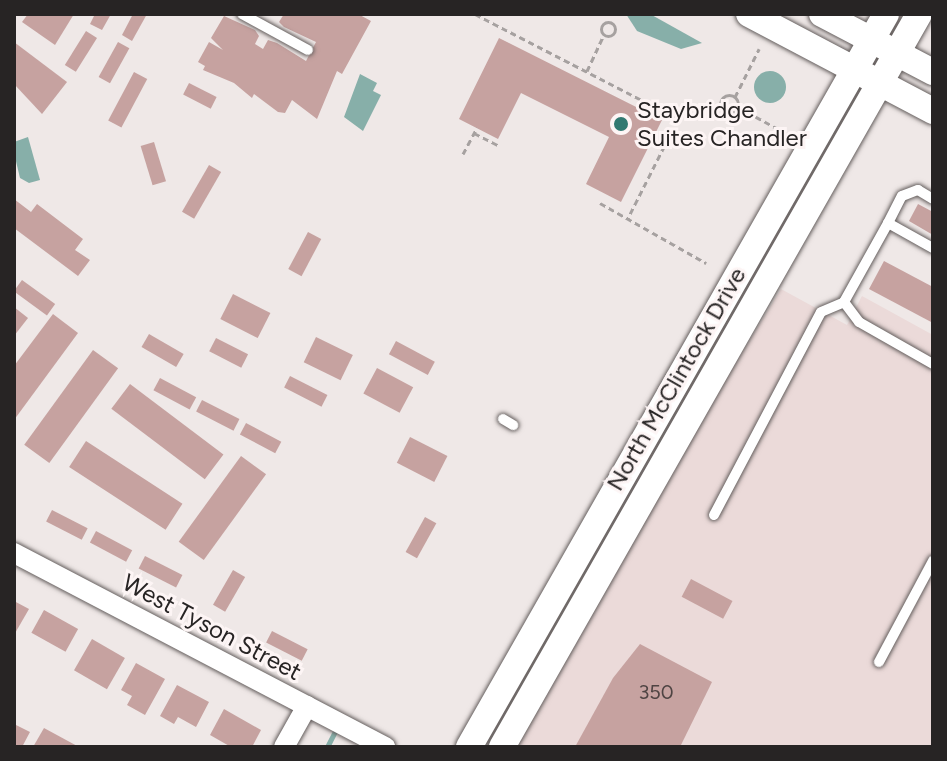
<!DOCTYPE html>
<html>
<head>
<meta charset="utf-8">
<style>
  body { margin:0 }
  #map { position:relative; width:947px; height:761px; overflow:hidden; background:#efe8e7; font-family:Figtree,sans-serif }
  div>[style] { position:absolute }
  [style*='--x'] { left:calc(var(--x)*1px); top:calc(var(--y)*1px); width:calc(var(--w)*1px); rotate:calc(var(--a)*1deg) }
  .built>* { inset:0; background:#ebdad9 }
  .water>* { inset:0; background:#87afa9 }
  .round { border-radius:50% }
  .stream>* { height:5px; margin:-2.5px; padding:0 2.5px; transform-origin:2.5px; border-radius:2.5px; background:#87afa9 }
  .building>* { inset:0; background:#c6a2a0; transform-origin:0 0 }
  .path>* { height:3px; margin-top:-1.5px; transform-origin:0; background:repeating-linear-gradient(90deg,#a6a1a0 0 6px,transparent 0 10px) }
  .path>.ring { margin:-1.5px; padding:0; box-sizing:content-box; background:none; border:3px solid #a6a1a0; border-radius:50% }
  .roads { filter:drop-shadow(0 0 2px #645e5d) drop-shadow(0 0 2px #645e5d) }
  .lane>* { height:10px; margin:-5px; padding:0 5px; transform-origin:5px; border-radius:5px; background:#fff }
  .street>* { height:20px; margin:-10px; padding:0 10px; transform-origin:10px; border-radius:10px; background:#fff }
  .secondary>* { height:26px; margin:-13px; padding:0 13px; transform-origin:13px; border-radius:13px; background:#fff }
  .dots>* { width:22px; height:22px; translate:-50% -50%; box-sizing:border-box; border:4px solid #fdf5f5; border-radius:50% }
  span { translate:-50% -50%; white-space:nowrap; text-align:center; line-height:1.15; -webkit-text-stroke:6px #fdf5f5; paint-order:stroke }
  .number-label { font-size:20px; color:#4f4443 }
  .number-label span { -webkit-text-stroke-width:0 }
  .poi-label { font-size:24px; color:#272424 }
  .left { translate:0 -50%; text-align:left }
  .street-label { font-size:24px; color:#272424 }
  .frame { position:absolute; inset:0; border:16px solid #272424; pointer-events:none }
</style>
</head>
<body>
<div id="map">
  <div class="built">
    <i style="clip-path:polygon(781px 289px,847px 325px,862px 296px,933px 335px,933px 747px,515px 747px,651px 501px)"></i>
  </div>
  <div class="water">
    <i style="clip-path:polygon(626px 14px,650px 14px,702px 43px,681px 49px,637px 31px)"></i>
    <i class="round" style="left:754px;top:71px;width:32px;height:32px"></i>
    <i style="clip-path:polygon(360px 74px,377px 83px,373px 91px,381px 95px,363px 131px,344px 117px)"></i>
    <i style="clip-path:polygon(28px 137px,40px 180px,29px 183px,20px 178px,14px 153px,14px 142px)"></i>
  </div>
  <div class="stream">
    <i style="--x:327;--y:747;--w:22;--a:-63"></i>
  </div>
  <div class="building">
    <i style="clip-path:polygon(28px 14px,74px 14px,55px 45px,22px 22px)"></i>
    <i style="clip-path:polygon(95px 14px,111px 14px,102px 30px,90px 24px)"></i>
    <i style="clip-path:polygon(133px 14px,147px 14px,132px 41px,122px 35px)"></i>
    <i style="clip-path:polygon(284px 14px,358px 14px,371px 21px,342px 74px,337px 71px,317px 119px,292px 100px,285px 113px,278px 112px,254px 94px,252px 98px,234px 83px,203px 70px,205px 66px,198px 62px,209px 42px,223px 50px,211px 38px,224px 16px,255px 30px,259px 36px,255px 44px,263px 49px,268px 40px,277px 43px,306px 61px,316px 42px,284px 27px,279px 22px)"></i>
    <i style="left:86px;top:31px;width:13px;height:40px;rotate:32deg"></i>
    <i style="clip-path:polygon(499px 38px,662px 120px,621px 202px,586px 184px,609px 137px,521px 93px,498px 139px,459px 119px)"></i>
    <i style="clip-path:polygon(14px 42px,67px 82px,42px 114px,14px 84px)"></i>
    <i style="left:118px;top:42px;width:13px;height:40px;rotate:29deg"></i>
    <i style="left:134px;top:72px;width:15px;height:55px;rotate:28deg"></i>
    <i style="left:189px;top:83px;width:31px;height:13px;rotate:27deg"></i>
    <i style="left:154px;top:142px;width:41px;height:14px;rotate:73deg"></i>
    <i style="left:209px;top:165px;width:14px;height:54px;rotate:30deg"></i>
    <i style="clip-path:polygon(14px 199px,31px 212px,37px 204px,83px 239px,75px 250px,90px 260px,78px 276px,14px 228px)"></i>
    <i style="clip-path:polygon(918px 204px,933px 212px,933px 235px,909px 221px)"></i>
    <i style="left:308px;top:232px;width:15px;height:42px;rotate:28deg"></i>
    <i style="clip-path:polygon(884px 261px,933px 287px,933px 323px,869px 289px)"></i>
    <i style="left:22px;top:280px;width:41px;height:14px;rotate:36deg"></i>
    <i style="left:233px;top:294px;width:42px;height:28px;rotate:27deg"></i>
    <i style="clip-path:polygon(14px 307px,28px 318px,14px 336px)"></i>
    <i style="clip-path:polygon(53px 314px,78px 333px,14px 420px,14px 366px)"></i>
    <i style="left:149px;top:334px;width:40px;height:15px;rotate:30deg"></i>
    <i style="left:316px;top:337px;width:41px;height:28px;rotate:26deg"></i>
    <i style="left:216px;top:338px;width:36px;height:15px;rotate:27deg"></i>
    <i style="left:396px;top:341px;width:44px;height:15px;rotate:28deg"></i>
    <i style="left:93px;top:350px;width:31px;height:117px;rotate:36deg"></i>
    <i style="left:377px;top:368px;width:41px;height:29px;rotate:28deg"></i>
    <i style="left:290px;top:376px;width:42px;height:13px;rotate:27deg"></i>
    <i style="left:160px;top:378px;width:41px;height:14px;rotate:28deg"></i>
    <i style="left:130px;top:384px;width:117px;height:31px;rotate:37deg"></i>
    <i style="left:202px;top:400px;width:42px;height:13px;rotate:27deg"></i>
    <i style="left:246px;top:423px;width:40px;height:13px;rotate:28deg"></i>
    <i style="left:410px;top:437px;width:42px;height:29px;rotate:27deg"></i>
    <i style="left:86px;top:441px;width:115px;height:31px;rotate:33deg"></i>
    <i style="left:241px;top:456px;width:31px;height:106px;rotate:36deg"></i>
    <i style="left:52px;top:510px;width:40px;height:13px;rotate:27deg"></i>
    <i style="left:425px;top:517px;width:13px;height:40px;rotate:29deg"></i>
    <i style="left:96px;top:531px;width:41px;height:13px;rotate:28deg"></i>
    <i style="left:145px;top:556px;width:42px;height:14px;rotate:27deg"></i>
    <i style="left:233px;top:570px;width:14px;height:40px;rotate:30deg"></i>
    <i style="left:691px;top:579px;width:47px;height:20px;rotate:28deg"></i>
    <i style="clip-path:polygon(14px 601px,29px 609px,14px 635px)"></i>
    <i style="left:44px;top:610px;width:39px;height:26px;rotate:29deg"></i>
    <i style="left:272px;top:631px;width:40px;height:13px;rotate:27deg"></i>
    <i style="left:92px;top:639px;width:38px;height:36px;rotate:30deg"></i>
    <i style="clip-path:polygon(640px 644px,712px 682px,680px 747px,575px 747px,613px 678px)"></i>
    <i style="clip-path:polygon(136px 663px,165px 679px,145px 715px,127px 705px,132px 696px,121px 690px)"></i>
    <i style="clip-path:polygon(177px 685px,209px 702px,196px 727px,178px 717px,174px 724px,160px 716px)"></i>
    <i style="clip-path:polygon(224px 709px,261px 730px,252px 747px,231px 747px,210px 735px)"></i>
    <i style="clip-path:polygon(14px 724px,30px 732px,22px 747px,14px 747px)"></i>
    <i style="clip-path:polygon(44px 728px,79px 747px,33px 747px)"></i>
  </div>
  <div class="path">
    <i style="--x:475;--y:14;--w:229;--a:27.3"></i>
    <i style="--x:678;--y:119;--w:111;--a:116.8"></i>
    <i class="ring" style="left:601px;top:22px;width:11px;height:11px"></i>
    <i style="--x:587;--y:71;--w:40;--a:-65"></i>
    <i class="ring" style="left:720px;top:95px;width:15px;height:15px"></i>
    <i style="--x:735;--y:97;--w:54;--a:-63.4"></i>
    <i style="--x:738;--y:107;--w:60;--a:28.7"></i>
    <i style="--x:713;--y:108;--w:8;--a:7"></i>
    <i style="--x:474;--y:133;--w:27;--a:27"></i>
    <i style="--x:463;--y:154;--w:30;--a:-62"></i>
    <i style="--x:600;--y:203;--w:122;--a:29.5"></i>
  </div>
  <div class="roads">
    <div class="lane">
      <i style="--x:242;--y:14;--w:75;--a:28.6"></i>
      <i style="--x:888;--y:223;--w:30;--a:-63"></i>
      <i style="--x:902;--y:196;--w:17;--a:-21"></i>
      <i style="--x:918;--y:190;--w:17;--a:31"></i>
      <i style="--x:844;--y:302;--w:25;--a:53"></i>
      <i style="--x:859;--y:322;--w:85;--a:29.6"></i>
      <i style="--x:503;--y:419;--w:12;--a:31"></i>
      <i style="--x:714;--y:515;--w:229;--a:-62.2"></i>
      <i style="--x:821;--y:312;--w:25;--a:-23"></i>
      <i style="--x:844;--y:302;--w:90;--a:-60.9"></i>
      <i style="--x:888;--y:223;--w:51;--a:29.1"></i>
      <i style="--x:879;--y:662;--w:115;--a:-61.9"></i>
    </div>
    <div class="street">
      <i style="--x:14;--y:553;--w:419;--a:27.6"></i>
      <i style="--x:284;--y:747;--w:47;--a:-60.7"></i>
    </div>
    <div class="secondary">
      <i style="--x:749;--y:14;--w:208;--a:27.8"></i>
      <i style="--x:822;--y:14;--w:125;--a:27.6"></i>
      <i style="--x:469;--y:747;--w:843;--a:-60.36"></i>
      <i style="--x:502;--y:747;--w:843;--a:-60.36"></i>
    </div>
  </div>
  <div class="dots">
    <i style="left:621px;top:124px;background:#327971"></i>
  </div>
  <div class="number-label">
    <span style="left:656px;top:692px">350</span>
  </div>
  <div class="poi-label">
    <span class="left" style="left:637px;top:124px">Staybridge<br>Suites Chandler</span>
  </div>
  <div class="street-label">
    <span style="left:676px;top:379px;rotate:-60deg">North McClintock Drive</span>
    <span style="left:212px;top:627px;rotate:28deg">West Tyson Street</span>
  </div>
  <div class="frame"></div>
</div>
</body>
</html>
